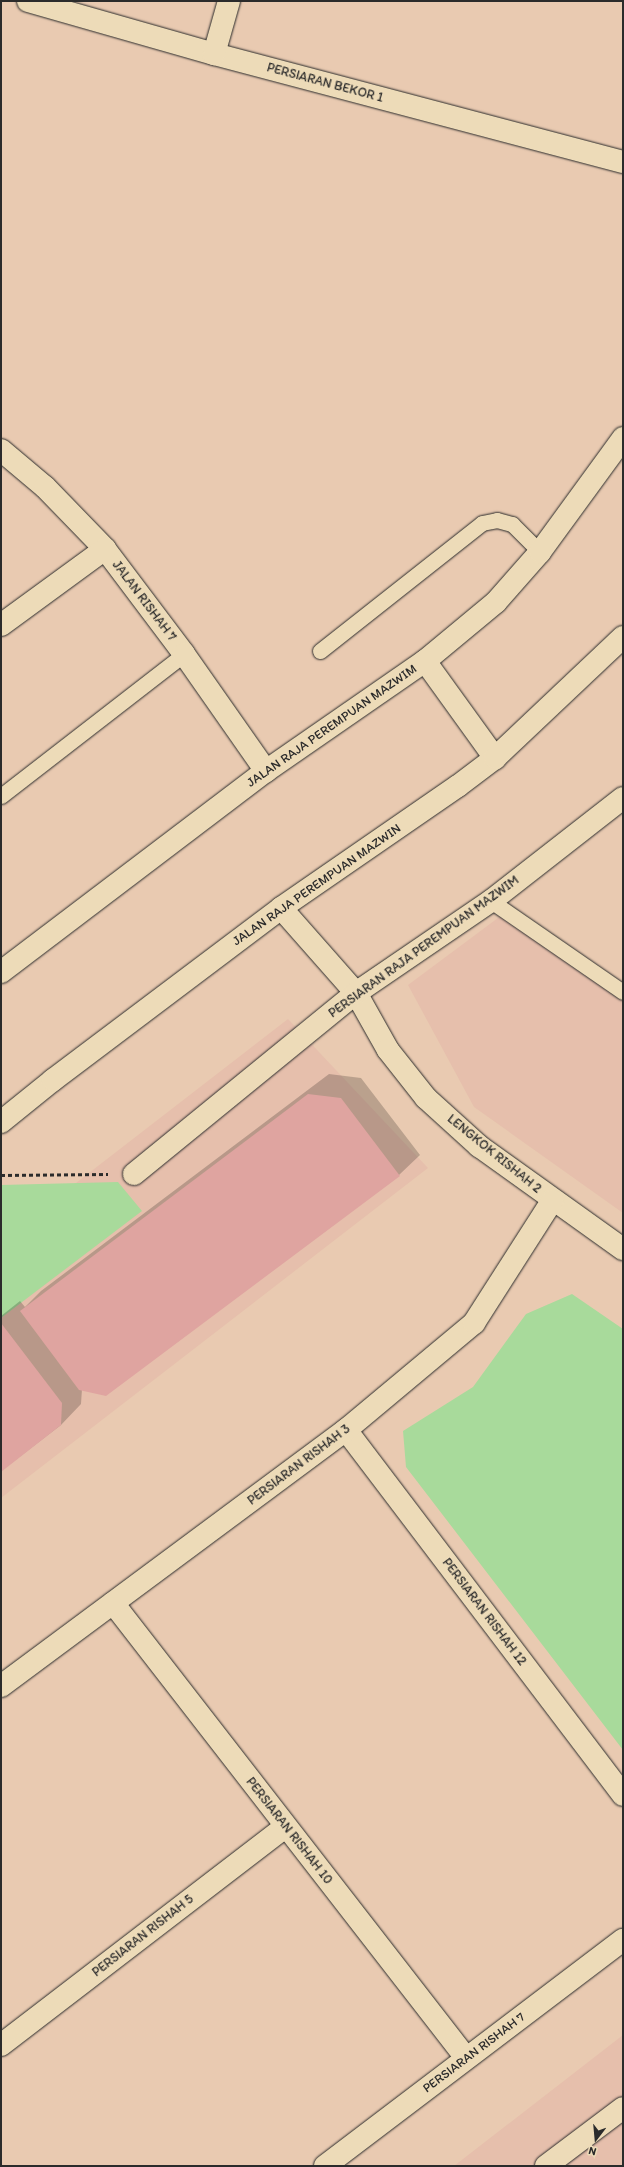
<!DOCTYPE html>
<html>
<head>
<meta charset="utf-8">
<style>
  body { margin:0 }
  #map { position:relative; width:624px; height:2167px; overflow:hidden; background:#e9cab1; font-family:Itim,sans-serif }
  div>[style] { position:absolute }
  [style*='--x'] { left:calc(var(--x)*1px); top:calc(var(--y)*1px); width:calc(var(--w)*1px); rotate:calc(var(--a)*1deg) }
  .built>* { inset:0; background:#e6bfac }
  .green>* { inset:0; background:#a8da9b }
  .shadow>* { inset:0; background:#0003 }
  .building>* { inset:0; background:#dfa4a0 }
  .path>* { height:2.5px; margin-top:-1.25px; transform-origin:0; background:repeating-linear-gradient(90deg,#2b2b2b 0 4px,transparent 0 7px) }
  .roads { filter:drop-shadow(0 0 1px #2b2b2b) drop-shadow(0 0 1px #2b2b2b) }
  .service>* { height:15px; margin:-7.5px; padding:0 7.5px; transform-origin:7.5px; border-radius:7.5px; background:#eddbb8 }
  .minor>* { height:22px; margin:-11px; padding:0 11px; transform-origin:11px; border-radius:11px; background:#eddbb8 }
  .secondary>* { height:22px; margin:-11px; padding:0 11px; transform-origin:11px; border-radius:11px; background:#eddbb8 }
  span { translate:-50% -50%; white-space:nowrap; text-align:center; line-height:1.15; -webkit-text-stroke:3px #eddbb8; paint-order:stroke }
  .street-label { font-size:13px; color:#2b2b2b }
  .frame { position:absolute; inset:0; border:2px solid #2b2b2b; pointer-events:none }
  .north { position:absolute; left:576px; top:2119px; width:40px; height:40px; -webkit-text-stroke:3px #eddbb8; paint-order:stroke; rotate:196deg; font-size:11px; font-weight:700; line-height:16px; text-align:center; color:#2b2b2b }
  .north::after { content:''; display:block; margin:auto; width:14px; height:18px; background:#2b2b2b; clip-path:polygon(50% 0,100% 100%,50% 72%,0 100%) }
</style>
</head>
<body>
<div id="map">
  <div class="built">
    <i style="clip-path:polygon(506px 912px,623px 993px,623px 1213px,474px 1107px,408px 985px)"></i>
    <i style="clip-path:polygon(288px 1019px,428px 1168px,1px 1498px,1px 1241px)"></i>
    <i style="clip-path:polygon(623px 2035px,623px 2166px,454px 2166px)"></i>
  </div>
  <div class="green">
    <i style="clip-path:polygon(118px 1182px,142px 1211px,1px 1318px,1px 1185px)"></i>
    <i style="clip-path:polygon(572px 1294px,623px 1329px,623px 1750px,406px 1467px,403px 1431px,473px 1387px,526px 1314px)"></i>
  </div>
  <div class="shadow">
    <i style="clip-path:polygon(329px 1074px,361px 1078px,420px 1155px,399px 1175px,82px 1389px,81px 1404px,61px 1425px,1px 1471px,1px 1316px,20px 1301px,25px 1307px,41px 1291px)"></i>
  </div>
  <div class="building">
    <i style="clip-path:polygon(308px 1094px,341px 1098px,400px 1176px,106px 1396px,79px 1390px,20px 1311px)"></i>
    <i style="clip-path:polygon(1px 1323px,62px 1403px,61px 1425px,1px 1472px)"></i>
  </div>
  <div class="path">
    <i style="--x:1;--y:1175;--w:107;--a:-0.5"></i>
  </div>
  <div class="roads">
    <div class="service">
      <i style="--x:320;--y:651;--w:206;--a:-38.3"></i>
      <i style="--x:482;--y:523;--w:15;--a:-11"></i>
      <i style="--x:497;--y:520;--w:16;--a:15"></i>
      <i style="--x:512;--y:524;--w:40;--a:45"></i>
      <i style="--x:1;--y:796;--w:232;--a:-37.8"></i>
      <i style="--x:491;--y:901;--w:160;--a:34.6"></i>
    </div>
    <div class="minor">
      <i style="--x:28;--y:1;--w:193;--a:15.9"></i>
      <i style="--x:214;--y:54;--w:423;--a:14.8"></i>
      <i style="--x:214;--y:54;--w:55;--a:-74.2"></i>
      <i style="--x:1;--y:450;--w:57;--a:40.1"></i>
      <i style="--x:45;--y:487;--w:86;--a:45.9"></i>
      <i style="--x:105;--y:549;--w:131;--a:53"></i>
      <i style="--x:184;--y:654;--w:143;--a:55"></i>
      <i style="--x:1;--y:625;--w:129;--a:-36.2"></i>
      <i style="--x:425;--y:661;--w:120;--a:54.2"></i>
      <i style="--x:281;--y:908;--w:113;--a:48.6"></i>
      <i style="--x:356;--y:993;--w:65;--a:60.7"></i>
      <i style="--x:388;--y:1050;--w:61;--a:51.6"></i>
      <i style="--x:426;--y:1098;--w:72;--a:42.2"></i>
      <i style="--x:479;--y:1146;--w:177;--a:35.6"></i>
      <i style="--x:1;--y:972;--w:333;--a:-37.2"></i>
      <i style="--x:266;--y:771;--w:193;--a:-34.7"></i>
      <i style="--x:425;--y:661;--w:92;--a:-39.7"></i>
      <i style="--x:496;--y:602;--w:67;--a:-48.7"></i>
      <i style="--x:540;--y:552;--w:141;--a:-53.9"></i>
      <i style="--x:134;--y:1174;--w:286;--a:-39.2"></i>
      <i style="--x:356;--y:993;--w:163;--a:-34.3"></i>
      <i style="--x:491;--y:901;--w:167;--a:-38"></i>
      <i style="--x:346;--y:1430;--w:458;--a:52.8"></i>
      <i style="--x:113;--y:1603;--w:576;--a:52.19"></i>
      <i style="--x:1;--y:1686;--w:430;--a:-36.6"></i>
      <i style="--x:346;--y:1430;--w:167;--a:-39.9"></i>
      <i style="--x:474;--y:1323;--w:145;--a:-57.4"></i>
      <i style="--x:1;--y:2045;--w:358;--a:-37.5"></i>
      <i style="--x:325;--y:2166;--w:374;--a:-37.2"></i>
      <i style="--x:546;--y:2166;--w:96;--a:-37"></i>
    </div>
    <div class="secondary">
      <i style="--x:1;--y:1122;--w:67;--a:-38.9"></i>
      <i style="--x:53;--y:1080;--w:286;--a:-37"></i>
      <i style="--x:281;--y:908;--w:215;--a:-34.6"></i>
      <i style="--x:458;--y:786;--w:46;--a:-37.1"></i>
      <i style="--x:495;--y:758;--w:176;--a:-43.4"></i>
    </div>
  </div>
  <div class="street-label">
    <span style="left:325px;top:83px;rotate:15deg">PERSIARAN BEKOR 1</span>
    <span style="left:144px;top:601px;rotate:53deg">JALAN RISHAH 7</span>
    <span style="left:332px;top:726px;rotate:-35deg">JALAN RAJA PEREMPUAN MAZWIM</span>
    <span style="left:317px;top:885px;rotate:-35deg">JALAN RAJA PEREMPUAN MAZWIN</span>
    <span style="left:424px;top:947px;rotate:-36deg">PERSIARAN RAJA PEREMPUAN MAZWIM</span>
    <span style="left:494px;top:1154px;rotate:39deg">LENGKOK RISHAH 2</span>
    <span style="left:299px;top:1465px;rotate:-37deg">PERSIARAN RISHAH 3</span>
    <span style="left:484px;top:1612px;rotate:53deg">PERSIARAN RISHAH 12</span>
    <span style="left:289px;top:1831px;rotate:52deg">PERSIARAN RISHAH 10</span>
    <span style="left:143px;top:1936px;rotate:-38deg">PERSIARAN RISHAH 5</span>
    <span style="left:474px;top:2053px;rotate:-37deg">PERSIARAN RISHAH 7</span>
  </div>
  <div class="frame"></div>
  <div class="north">N</div>
</div>
</body>
</html>
